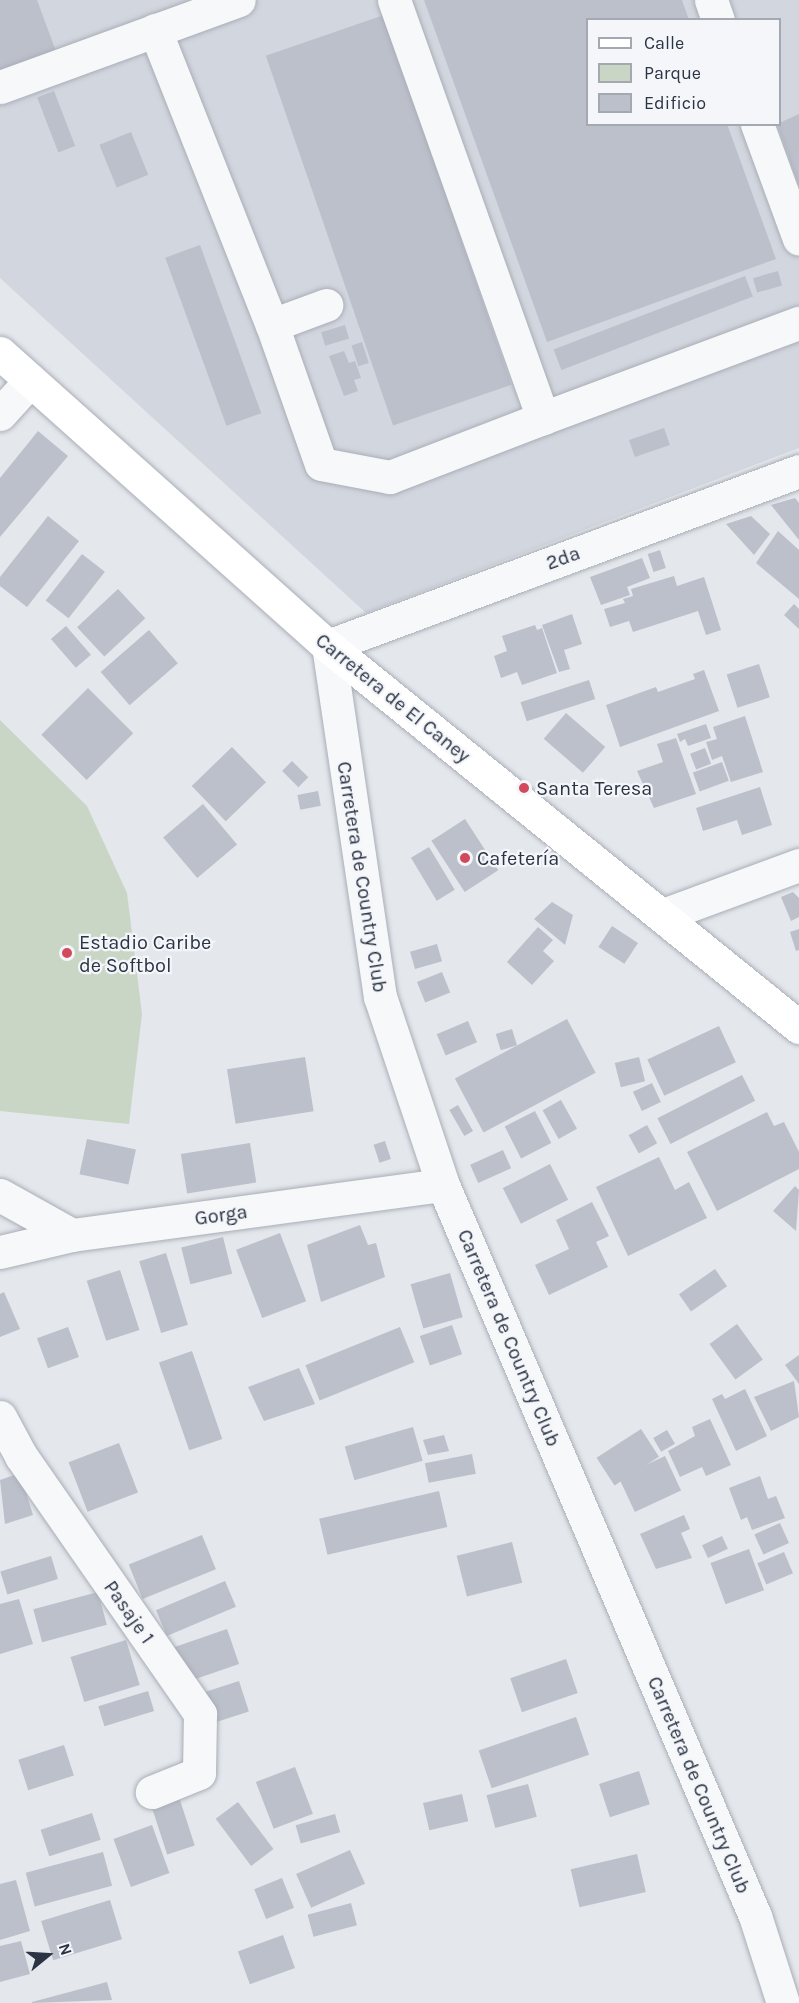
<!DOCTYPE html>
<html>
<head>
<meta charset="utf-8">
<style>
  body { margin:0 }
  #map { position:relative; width:799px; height:2003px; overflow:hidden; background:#e4e7ec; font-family:Karla,sans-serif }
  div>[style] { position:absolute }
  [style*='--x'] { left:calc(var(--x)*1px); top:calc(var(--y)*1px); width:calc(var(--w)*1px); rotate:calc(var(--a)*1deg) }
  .built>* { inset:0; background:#d2d6de }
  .green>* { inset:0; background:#c9d6c5 }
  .building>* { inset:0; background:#bbc0ca; transform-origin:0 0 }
  .roads { filter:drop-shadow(0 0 2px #a9aeb7) drop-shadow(0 0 2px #a9aeb7) }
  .minor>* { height:33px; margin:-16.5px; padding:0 16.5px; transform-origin:16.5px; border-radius:16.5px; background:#f7f8fa }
  .major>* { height:33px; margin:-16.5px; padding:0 16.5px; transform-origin:16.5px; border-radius:16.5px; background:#fff }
  .dots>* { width:16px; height:16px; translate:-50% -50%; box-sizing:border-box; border:3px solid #f4f6f9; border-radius:50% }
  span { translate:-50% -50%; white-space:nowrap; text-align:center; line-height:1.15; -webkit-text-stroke:4.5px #f4f6f9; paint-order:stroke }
  .street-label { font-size:20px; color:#2b3445 }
  .poi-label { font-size:20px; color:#2b3445 }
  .left { translate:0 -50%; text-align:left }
  .legend { position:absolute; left:586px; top:18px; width:195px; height:108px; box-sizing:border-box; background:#f4f6f9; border:2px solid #a4a8b1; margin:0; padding:8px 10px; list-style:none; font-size:18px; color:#2b3445 }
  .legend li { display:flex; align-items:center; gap:12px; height:30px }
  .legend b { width:30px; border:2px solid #a4a8b1 }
  .north { position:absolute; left:18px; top:1925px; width:60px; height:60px; -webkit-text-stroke:4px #f4f6f9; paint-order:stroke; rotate:72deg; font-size:16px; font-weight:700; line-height:24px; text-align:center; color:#2b3445 }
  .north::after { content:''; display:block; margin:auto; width:21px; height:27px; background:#2b3445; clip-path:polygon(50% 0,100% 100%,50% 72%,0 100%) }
</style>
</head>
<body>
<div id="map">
  <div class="built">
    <i style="clip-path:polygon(evenodd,0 0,799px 0,799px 448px,366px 613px,0 278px,0 0,588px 20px,780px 20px,780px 124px,588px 124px,588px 20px)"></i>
  </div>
  <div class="green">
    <i style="clip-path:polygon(0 720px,87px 806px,127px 893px,142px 1014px,129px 1124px,0 1111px)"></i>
  </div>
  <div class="building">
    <i style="clip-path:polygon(0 0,37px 0,57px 54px,0 74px)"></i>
    <i style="clip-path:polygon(424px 0,682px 0,689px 20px,588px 20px,588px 124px,727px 124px,776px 259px,547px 342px)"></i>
    <i style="left:384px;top:15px;width:391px;height:125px;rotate:71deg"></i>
    <i style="left:54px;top:91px;width:59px;height:18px;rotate:69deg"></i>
    <i style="clip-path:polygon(799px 114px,799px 186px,777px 124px)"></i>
    <i style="left:131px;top:132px;width:46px;height:34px;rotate:68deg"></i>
    <i style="left:200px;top:245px;width:179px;height:37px;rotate:70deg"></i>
    <i style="left:778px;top:271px;width:15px;height:26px;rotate:74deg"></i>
    <i style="left:745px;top:276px;width:22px;height:205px;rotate:69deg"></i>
    <i style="left:345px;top:325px;width:14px;height:25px;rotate:73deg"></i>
    <i style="left:362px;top:342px;width:22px;height:11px;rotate:72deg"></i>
    <i style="clip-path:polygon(344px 351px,349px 363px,355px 361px,361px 378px,354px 380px,358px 391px,344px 396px,329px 356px)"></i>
    <i style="left:664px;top:428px;width:18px;height:37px;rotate:71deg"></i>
    <i style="clip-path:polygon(38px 431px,68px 456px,0 537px,0 478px)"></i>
    <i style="clip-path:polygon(795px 498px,799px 503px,799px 540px,771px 505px)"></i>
    <i style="clip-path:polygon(48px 516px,79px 541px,27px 607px,0 586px,0 577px)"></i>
    <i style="clip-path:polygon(751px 516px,770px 534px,754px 555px,726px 524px)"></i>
    <i style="clip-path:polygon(778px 531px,799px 550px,799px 599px,756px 563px)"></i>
    <i style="left:660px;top:550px;width:19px;height:13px;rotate:72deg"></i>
    <i style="left:82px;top:554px;width:29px;height:59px;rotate:38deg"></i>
    <i style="clip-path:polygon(642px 558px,650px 578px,627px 587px,630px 595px,601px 605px,590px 577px)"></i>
    <i style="clip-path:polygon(674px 576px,677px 586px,704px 577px,721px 630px,706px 635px,698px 611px,633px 632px,629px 621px,610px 627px,604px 609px,625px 603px,623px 599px,633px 596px,631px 589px)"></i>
    <i style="left:118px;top:589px;width:40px;height:56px;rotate:47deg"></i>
    <i style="clip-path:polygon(794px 604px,799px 609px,799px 629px,784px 615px)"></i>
    <i style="clip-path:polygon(572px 614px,582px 644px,564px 650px,570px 669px,559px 672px,542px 625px)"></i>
    <i style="clip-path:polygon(535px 625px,537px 630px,542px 628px,557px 673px,522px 685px,517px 672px,501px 678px,494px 656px,507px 651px,502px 636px)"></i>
    <i style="left:66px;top:626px;width:38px;height:20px;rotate:49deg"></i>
    <i style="left:149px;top:630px;width:44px;height:64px;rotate:49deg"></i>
    <i style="left:759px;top:664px;width:35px;height:34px;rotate:72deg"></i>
    <i style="clip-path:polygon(704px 670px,719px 711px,620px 747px,606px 705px,656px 687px,658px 692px,695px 679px,693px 674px)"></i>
    <i style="left:589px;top:680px;width:20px;height:72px;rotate:72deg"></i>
    <i style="left:88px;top:688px;width:64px;height:66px;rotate:45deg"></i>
    <i style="left:566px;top:713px;width:52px;height:34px;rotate:41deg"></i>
    <i style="clip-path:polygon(745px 716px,763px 772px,731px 782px,722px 756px,712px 760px,706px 742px,717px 739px,713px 727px)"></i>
    <i style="clip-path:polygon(706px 724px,711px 738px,688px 746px,685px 739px,680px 742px,677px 734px)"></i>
    <i style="clip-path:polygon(676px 738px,696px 794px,654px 808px,637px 771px,663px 762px,657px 744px)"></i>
    <i style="left:232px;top:747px;width:49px;height:56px;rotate:46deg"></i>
    <i style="left:705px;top:748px;width:17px;height:16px;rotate:69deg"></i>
    <i style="left:292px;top:761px;width:23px;height:14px;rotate:45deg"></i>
    <i style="left:722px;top:762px;width:20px;height:31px;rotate:70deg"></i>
    <i style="clip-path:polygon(760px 787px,772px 825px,742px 835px,737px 820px,703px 831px,696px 808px)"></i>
    <i style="left:318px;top:791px;width:15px;height:21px;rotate:79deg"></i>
    <i style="left:203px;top:804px;width:53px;height:52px;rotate:50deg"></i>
    <i style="left:465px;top:819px;width:61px;height:40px;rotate:57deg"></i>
    <i style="left:429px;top:847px;width:50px;height:21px;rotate:59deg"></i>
    <i style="clip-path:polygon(793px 892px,799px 898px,799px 917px,791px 921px,781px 897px)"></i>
    <i style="clip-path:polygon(552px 902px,573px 915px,565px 945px,534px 919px)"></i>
    <i style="left:612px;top:926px;width:31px;height:25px;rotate:33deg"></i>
    <i style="clip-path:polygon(538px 927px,553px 940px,543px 951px,554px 961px,532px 985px,507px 962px)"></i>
    <i style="clip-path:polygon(799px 929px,799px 950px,796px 951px,790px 932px)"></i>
    <i style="left:437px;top:944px;width:18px;height:28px;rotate:74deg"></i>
    <i style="left:442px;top:972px;width:22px;height:27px;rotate:68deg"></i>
    <i style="left:567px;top:1019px;width:61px;height:127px;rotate:62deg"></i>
    <i style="left:468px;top:1021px;width:23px;height:34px;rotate:67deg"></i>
    <i style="left:719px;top:1026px;width:40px;height:79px;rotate:65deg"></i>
    <i style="left:512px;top:1029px;width:17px;height:17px;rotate:73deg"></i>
    <i style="left:305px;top:1057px;width:55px;height:79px;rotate:81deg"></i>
    <i style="left:639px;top:1057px;width:25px;height:25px;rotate:76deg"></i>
    <i style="left:742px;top:1075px;width:29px;height:95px;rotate:63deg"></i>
    <i style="left:652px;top:1083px;width:21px;height:21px;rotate:65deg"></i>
    <i style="left:561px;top:1100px;width:33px;height:21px;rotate:61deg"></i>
    <i style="left:458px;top:1105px;width:30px;height:10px;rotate:60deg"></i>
    <i style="left:535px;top:1111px;width:36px;height:34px;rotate:63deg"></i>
    <i style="clip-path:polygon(767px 1112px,774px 1126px,784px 1122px,799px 1152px,799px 1169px,717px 1211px,687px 1152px)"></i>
    <i style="left:647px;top:1125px;width:21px;height:21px;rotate:61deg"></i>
    <i style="left:87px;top:1139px;width:50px;height:36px;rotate:12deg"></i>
    <i style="left:385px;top:1141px;width:19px;height:12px;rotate:72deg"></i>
    <i style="left:250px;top:1143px;width:40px;height:70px;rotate:81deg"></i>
    <i style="left:503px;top:1150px;width:20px;height:36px;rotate:66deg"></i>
    <i style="clip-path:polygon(659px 1157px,675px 1190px,689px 1182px,707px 1218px,628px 1256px,596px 1187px)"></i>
    <i style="left:550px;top:1164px;width:40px;height:53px;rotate:63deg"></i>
    <i style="clip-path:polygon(795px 1186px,799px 1190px,796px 1231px,773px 1211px)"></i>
    <i style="clip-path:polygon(592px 1202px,609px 1236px,596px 1242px,608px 1267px,549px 1295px,535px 1265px,569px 1249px,556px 1220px)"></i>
    <i style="clip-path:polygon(360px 1225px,368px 1245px,376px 1243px,385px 1277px,321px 1302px,307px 1245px)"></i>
    <i style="left:280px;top:1233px;width:73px;height:47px;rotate:69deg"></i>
    <i style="left:223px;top:1237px;width:38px;height:43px;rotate:76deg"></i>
    <i style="left:166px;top:1253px;width:75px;height:28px;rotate:73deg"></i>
    <i style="left:715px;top:1269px;width:21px;height:44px;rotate:55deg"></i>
    <i style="left:120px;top:1270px;width:63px;height:35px;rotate:72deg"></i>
    <i style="left:450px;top:1273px;width:46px;height:41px;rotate:74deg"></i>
    <i style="clip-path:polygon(4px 1292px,20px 1329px,0 1337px,0 1294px)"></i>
    <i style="left:737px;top:1324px;width:44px;height:34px;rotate:54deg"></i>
    <i style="left:452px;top:1325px;width:31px;height:34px;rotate:71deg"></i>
    <i style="left:68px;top:1327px;width:32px;height:33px;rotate:70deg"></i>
    <i style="left:400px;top:1327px;width:38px;height:102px;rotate:68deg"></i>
    <i style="left:192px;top:1351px;width:93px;height:35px;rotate:71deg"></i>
    <i style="clip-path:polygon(799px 1355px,799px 1384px,785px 1365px)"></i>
    <i style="clip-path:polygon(299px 1368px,315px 1404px,264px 1421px,248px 1387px)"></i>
    <i style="clip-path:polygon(794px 1381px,799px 1417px,771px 1431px,754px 1397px)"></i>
    <i style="clip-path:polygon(745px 1389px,767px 1436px,736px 1451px,712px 1399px,722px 1394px,725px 1399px)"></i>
    <i style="clip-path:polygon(710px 1419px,731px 1465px,706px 1476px,702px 1467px,680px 1477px,668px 1451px,695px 1436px,692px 1427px)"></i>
    <i style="left:413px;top:1427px;width:35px;height:71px;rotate:74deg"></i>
    <i style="left:641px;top:1429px;width:33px;height:53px;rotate:57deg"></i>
    <i style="left:667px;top:1430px;width:16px;height:16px;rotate:60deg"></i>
    <i style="clip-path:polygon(444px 1435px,449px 1451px,428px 1455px,423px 1440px)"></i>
    <i style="left:119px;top:1443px;width:53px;height:54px;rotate:69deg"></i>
    <i style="left:472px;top:1454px;width:20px;height:48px;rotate:79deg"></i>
    <i style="left:665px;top:1456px;width:38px;height:51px;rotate:65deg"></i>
    <i style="clip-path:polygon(20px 1473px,33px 1515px,5px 1524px,0 1480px)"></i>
    <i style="clip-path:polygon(760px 1476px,768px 1499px,776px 1496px,785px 1518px,752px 1530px,747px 1517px,741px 1520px,729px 1488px)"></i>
    <i style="left:439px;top:1491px;width:37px;height:123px;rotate:77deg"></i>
    <i style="clip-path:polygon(684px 1515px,690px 1529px,681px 1533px,692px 1558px,656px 1569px,640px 1534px)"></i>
    <i style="left:780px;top:1523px;width:22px;height:28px;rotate:66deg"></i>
    <i style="left:202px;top:1535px;width:37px;height:79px;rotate:68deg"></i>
    <i style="left:722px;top:1536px;width:14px;height:22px;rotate:65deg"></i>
    <i style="left:512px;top:1542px;width:42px;height:57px;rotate:76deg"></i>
    <i style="left:749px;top:1549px;width:44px;height:41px;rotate:70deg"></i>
    <i style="left:784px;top:1552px;width:23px;height:29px;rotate:67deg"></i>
    <i style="left:51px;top:1556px;width:24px;height:53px;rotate:73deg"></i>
    <i style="left:225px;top:1581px;width:28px;height:75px;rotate:67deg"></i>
    <i style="left:98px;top:1592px;width:34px;height:67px;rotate:75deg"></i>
    <i style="clip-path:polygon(19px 1599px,33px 1644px,0 1654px,0 1604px)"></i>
    <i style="left:227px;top:1629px;width:37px;height:56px;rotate:71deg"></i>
    <i style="left:126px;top:1640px;width:47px;height:58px;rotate:73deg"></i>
    <i style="left:566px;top:1659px;width:36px;height:59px;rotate:71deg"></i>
    <i style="left:239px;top:1681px;width:32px;height:35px;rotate:72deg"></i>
    <i style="left:148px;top:1691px;width:21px;height:52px;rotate:73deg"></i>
    <i style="left:576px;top:1717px;width:40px;height:103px;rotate:71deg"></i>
    <i style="left:64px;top:1745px;width:32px;height:48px;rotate:72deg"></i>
    <i style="left:295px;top:1767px;width:50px;height:42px;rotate:69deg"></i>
    <i style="left:639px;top:1771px;width:35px;height:42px;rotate:72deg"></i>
    <i style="left:528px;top:1784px;width:34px;height:43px;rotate:75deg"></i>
    <i style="left:462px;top:1794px;width:28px;height:40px;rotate:77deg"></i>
    <i style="left:179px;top:1797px;width:51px;height:29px;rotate:72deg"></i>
    <i style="left:238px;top:1802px;width:59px;height:28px;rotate:53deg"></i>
    <i style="left:92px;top:1813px;width:28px;height:54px;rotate:72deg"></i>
    <i style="left:335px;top:1814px;width:19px;height:41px;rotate:74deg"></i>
    <i style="left:152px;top:1825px;width:51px;height:41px;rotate:70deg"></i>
    <i style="left:350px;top:1850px;width:37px;height:59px;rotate:66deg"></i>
    <i style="left:103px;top:1852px;width:35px;height:80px;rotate:75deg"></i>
    <i style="left:637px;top:1854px;width:39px;height:68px;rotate:77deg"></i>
    <i style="left:282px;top:1878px;width:32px;height:30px;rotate:68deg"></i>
    <i style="clip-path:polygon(16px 1880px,30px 1931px,0 1940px,0 1884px)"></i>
    <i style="left:110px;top:1900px;width:41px;height:72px;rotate:73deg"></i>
    <i style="left:351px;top:1903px;width:23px;height:45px;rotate:75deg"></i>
    <i style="left:283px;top:1935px;width:35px;height:48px;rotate:70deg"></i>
    <i style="clip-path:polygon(21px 1941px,30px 1974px,0 1982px,0 1946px)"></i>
    <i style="clip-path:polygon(107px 1982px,112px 2000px,32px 2003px,32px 2002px)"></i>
  </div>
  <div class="roads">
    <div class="minor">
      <i style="--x:394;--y:0;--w:444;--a:70.4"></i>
      <i style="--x:543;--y:418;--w:273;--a:-20.4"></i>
      <i style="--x:711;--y:0;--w:21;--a:71"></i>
      <i style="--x:155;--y:30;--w:317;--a:68.4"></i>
      <i style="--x:272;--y:325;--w:147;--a:70.6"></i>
      <i style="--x:321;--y:464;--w:70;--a:10.7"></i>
      <i style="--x:390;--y:477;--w:164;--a:-21.1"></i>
      <i style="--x:0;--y:87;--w:254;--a:-20"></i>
      <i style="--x:757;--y:124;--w:122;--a:69.9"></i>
      <i style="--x:272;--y:325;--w:58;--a:-20.3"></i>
      <i style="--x:0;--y:414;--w:45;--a:-47.7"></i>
      <i style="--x:663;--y:915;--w:145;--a:-20.2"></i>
      <i style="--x:0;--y:1195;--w:82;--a:29.1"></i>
      <i style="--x:0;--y:1252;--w:74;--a:-13.3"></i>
      <i style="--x:72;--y:1235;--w:374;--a:-7.7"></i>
      <i style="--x:0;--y:1417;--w:44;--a:61.7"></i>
      <i style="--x:21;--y:1456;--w:314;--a:55.2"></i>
      <i style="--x:200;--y:1714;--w:59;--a:91"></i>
      <i style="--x:199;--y:1773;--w:51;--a:158"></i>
      <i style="--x:783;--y:2003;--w:91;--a:-107.8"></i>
      <i style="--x:755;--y:1916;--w:795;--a:-113.11"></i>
      <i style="--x:443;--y:1185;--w:198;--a:-108.5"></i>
      <i style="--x:380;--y:997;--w:355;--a:-98.4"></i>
      <i style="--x:328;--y:646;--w:502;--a:-20.38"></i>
    </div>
    <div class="major">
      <i style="--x:0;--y:353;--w:440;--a:41.8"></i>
      <i style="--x:328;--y:646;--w:606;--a:38.97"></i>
    </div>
  </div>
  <div class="dots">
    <i style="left:524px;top:788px;background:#d1495b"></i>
    <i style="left:465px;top:858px;background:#d1495b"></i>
    <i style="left:67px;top:953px;background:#d1495b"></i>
  </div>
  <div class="street-label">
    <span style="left:563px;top:558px;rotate:-20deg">2da</span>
    <span style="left:393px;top:698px;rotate:39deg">Carretera de El Caney</span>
    <span style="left:362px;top:877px;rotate:81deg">Carretera de Country Club</span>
    <span style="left:221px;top:1215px;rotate:-8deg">Gorga</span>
    <span style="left:509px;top:1338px;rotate:67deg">Carretera de Country Club</span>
    <span style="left:129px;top:1612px;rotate:55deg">Pasaje 1</span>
    <span style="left:699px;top:1785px;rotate:67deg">Carretera de Country Club</span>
  </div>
  <div class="poi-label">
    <span class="left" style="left:536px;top:788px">Santa Teresa</span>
    <span class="left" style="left:477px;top:858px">Cafetería</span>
    <span class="left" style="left:79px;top:954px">Estadio Caribe<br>de Softbol</span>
  </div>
  <ul class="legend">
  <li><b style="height:8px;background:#fff"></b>Calle</li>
  <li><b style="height:16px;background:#c9d6c5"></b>Parque</li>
  <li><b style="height:16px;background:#bbc0ca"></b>Edificio</li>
  </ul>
  <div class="north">N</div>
</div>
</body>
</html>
